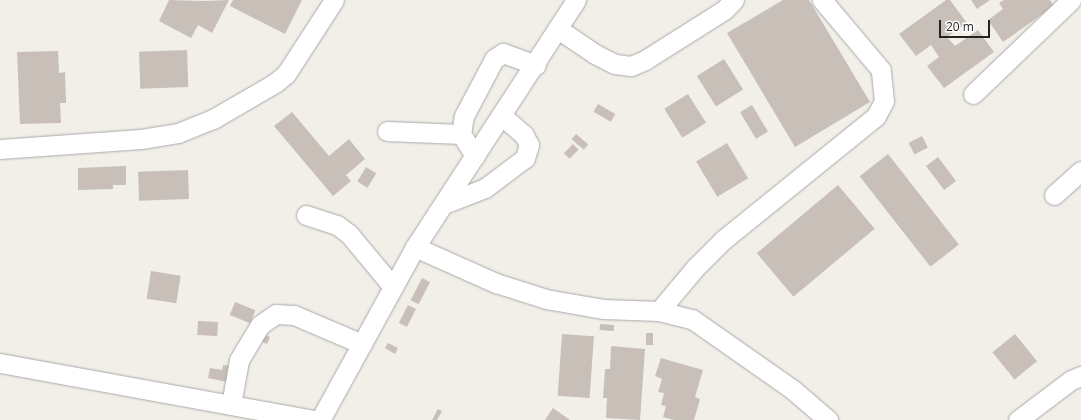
<!DOCTYPE html>
<html>
<head>
<meta charset="utf-8">
<style>
  body { margin:0 }
  #map { position:relative; width:1081px; height:420px; overflow:hidden; background:#f2efe9; font-family:"Open Sans",sans-serif }
  div>[style] { position:absolute }
  [style*='--x'] { left:calc(var(--x)*1px); top:calc(var(--y)*1px); width:calc(var(--w)*1px); rotate:calc(var(--a)*1deg) }
  .building>* { inset:0; background:#c7bfb8; transform-origin:0 0 }
  .roads { filter:drop-shadow(0 0 1px #a9a9a9) drop-shadow(0 0 1px #a9a9a9) }
  .minor>* { height:19px; margin:-9.5px; padding:0 9.5px; transform-origin:9.5px; border-radius:9.5px; background:#fff }
  span { translate:-50% -50%; white-space:nowrap; text-align:center; line-height:1.15; -webkit-text-stroke:3px #fff; paint-order:stroke }
  .scale { position:absolute; left:939px; top:20px; width:51px; height:18px; box-sizing:border-box; border:2px solid #222; border-top:0; padding-left:5px; font-size:12px; line-height:14px; white-space:nowrap; color:#222; -webkit-text-stroke:3px #fff; paint-order:stroke }
</style>
</head>
<body>
<div id="map">
  <div class="building">
    <i style="clip-path:polygon(169px 0,202px 1px,229px 0,212px 33px,198px 25px,191px 38px,159px 21px)"></i>
    <i style="clip-path:polygon(233px 0,302px 0,285px 34px,230px 6px)"></i>
    <i style="clip-path:polygon(783px 0,809px 0,870px 102px,795px 147px,727px 33px)"></i>
    <i style="clip-path:polygon(946px 0,950px 0,967px 23px,947px 37px,955px 46px,978px 30px,994px 52px,944px 88px,927px 66px,939px 57px,931px 45px,916px 56px,899px 34px)"></i>
    <i style="clip-path:polygon(971px 0,990px 0,977px 9px)"></i>
    <i style="clip-path:polygon(1004px 0,1050px 0,1054px 6px,1003px 42px,988px 20px,1003px 9px,999px 3px)"></i>
    <i style="left:187px;top:50px;width:37px;height:48px;rotate:88deg"></i>
    <i style="clip-path:polygon(58px 51px,59px 73px,65px 72px,66px 103px,60px 103px,61px 123px,20px 124px,17px 52px)"></i>
    <i style="left:724px;top:59px;width:36px;height:32px;rotate:58deg"></i>
    <i style="left:688px;top:94px;width:34px;height:28px;rotate:58deg"></i>
    <i style="left:598px;top:104px;width:20px;height:9px;rotate:30deg"></i>
    <i style="left:752px;top:105px;width:31px;height:14px;rotate:59deg"></i>
    <i style="clip-path:polygon(292px 112px,329px 156px,349px 139px,365px 159px,346px 175px,351px 181px,333px 196px,274px 126px)"></i>
    <i style="left:576px;top:134px;width:16px;height:7px;rotate:40deg"></i>
    <i style="left:922px;top:136px;width:13px;height:15px;rotate:63deg"></i>
    <i style="left:727px;top:143px;width:41px;height:36px;rotate:59deg"></i>
    <i style="left:573px;top:144px;width:8px;height:13px;rotate:45deg"></i>
    <i style="left:888px;top:154px;width:115px;height:36px;rotate:52deg"></i>
    <i style="left:938px;top:157px;width:30px;height:15px;rotate:53deg"></i>
    <i style="clip-path:polygon(126px 166px,126px 185px,113px 185px,113px 189px,78px 190px,78px 168px)"></i>
    <i style="left:366px;top:167px;width:12px;height:17px;rotate:31deg"></i>
    <i style="left:188px;top:170px;width:29px;height:50px;rotate:88deg"></i>
    <i style="left:838px;top:185px;width:57px;height:106px;rotate:50deg"></i>
    <i style="left:151px;top:271px;width:30px;height:28px;rotate:9deg"></i>
    <i style="left:422px;top:278px;width:9px;height:25px;rotate:27deg"></i>
    <i style="left:235px;top:302px;width:22px;height:14px;rotate:22deg"></i>
    <i style="left:408px;top:305px;width:9px;height:20px;rotate:27deg"></i>
    <i style="left:198px;top:321px;width:20px;height:14px;rotate:3deg"></i>
    <i style="left:600px;top:324px;width:14px;height:6px;rotate:4deg"></i>
    <i style="clip-path:polygon(260px 332px,270px 337px,267px 344px,257px 340px)"></i>
    <i style="left:646px;top:333px;width:7px;height:12px"></i>
    <i style="left:562px;top:334px;width:32px;height:62px;rotate:4deg"></i>
    <i style="left:1015px;top:334px;width:35px;height:29px;rotate:51deg"></i>
    <i style="clip-path:polygon(388px 343px,398px 348px,395px 354px,385px 348px)"></i>
    <i style="clip-path:polygon(611px 346px,645px 349px,640px 420px,606px 418px,607px 398px,603px 398px,605px 369px,610px 369px)"></i>
    <i style="clip-path:polygon(661px 358px,703px 370px,695px 397px,700px 399px,694px 420px,674px 420px,663px 417px,666px 406px,661px 405px,664px 393px,658px 392px,662px 379px,655px 376px)"></i>
    <i style="clip-path:polygon(223px 365px,230px 366px,227px 382px,208px 378px,210px 368px,222px 370px)"></i>
    <i style="clip-path:polygon(553px 408px,570px 420px,545px 420px)"></i>
    <i style="clip-path:polygon(438px 409px,442px 411px,437px 420px,432px 420px)"></i>
  </div>
  <div class="roads">
    <div class="minor">
      <i style="--x:558;--y:29;--w:45;--a:34"></i>
      <i style="--x:595;--y:54;--w:22;--a:27"></i>
      <i style="--x:615;--y:64;--w:16;--a:7"></i>
      <i style="--x:631;--y:66;--w:15;--a:-23"></i>
      <i style="--x:645;--y:60;--w:93;--a:-32.3"></i>
      <i style="--x:724;--y:10;--w:14;--a:-45"></i>
      <i style="--x:973;--y:94;--w:136;--a:-43.8"></i>
      <i style="--x:387;--y:131;--w:74;--a:2.3"></i>
      <i style="--x:0;--y:149;--w:141;--a:-4.1"></i>
      <i style="--x:141;--y:139;--w:37;--a:-9"></i>
      <i style="--x:178;--y:133;--w:38;--a:-22"></i>
      <i style="--x:213;--y:119;--w:72;--a:-30.1"></i>
      <i style="--x:275;--y:83;--w:14;--a:-39"></i>
      <i style="--x:286;--y:74;--w:88;--a:-57"></i>
      <i style="--x:475;--y:156;--w:26;--a:-122"></i>
      <i style="--x:461;--y:134;--w:18;--a:-81"></i>
      <i style="--x:464;--y:116;--w:64;--a:-62.2"></i>
      <i style="--x:494;--y:59;--w:11;--a:-34"></i>
      <i style="--x:503;--y:53;--w:35;--a:20"></i>
      <i style="--x:1054;--y:195;--w:36;--a:-42"></i>
      <i style="--x:444;--y:204;--w:44;--a:-21.3"></i>
      <i style="--x:485;--y:188;--w:50;--a:-36.9"></i>
      <i style="--x:525;--y:158;--w:14;--a:-73"></i>
      <i style="--x:529;--y:145;--w:11;--a:-117"></i>
      <i style="--x:524;--y:135;--w:29;--a:-139"></i>
      <i style="--x:306;--y:215;--w:33;--a:18"></i>
      <i style="--x:337;--y:225;--w:15;--a:37"></i>
      <i style="--x:349;--y:234;--w:69;--a:50.3"></i>
      <i style="--x:415;--y:247;--w:89;--a:24"></i>
      <i style="--x:496;--y:283;--w:52;--a:17.7"></i>
      <i style="--x:546;--y:299;--w:59;--a:9.8"></i>
      <i style="--x:604;--y:309;--w:55;--a:2.1"></i>
      <i style="--x:659;--y:311;--w:34;--a:14"></i>
      <i style="--x:692;--y:319;--w:122;--a:35"></i>
      <i style="--x:792;--y:389;--w:48;--a:40.7"></i>
      <i style="--x:659;--y:311;--w:56;--a:-50.1"></i>
      <i style="--x:695;--y:268;--w:40;--a:-45"></i>
      <i style="--x:723;--y:240;--w:197;--a:-39"></i>
      <i style="--x:876;--y:116;--w:17;--a:-62"></i>
      <i style="--x:884;--y:101;--w:31;--a:-96"></i>
      <i style="--x:881;--y:70;--w:92;--a:-130.1"></i>
      <i style="--x:0;--y:363;--w:318;--a:10.3"></i>
      <i style="--x:231;--y:405;--w:46;--a:-79.9"></i>
      <i style="--x:239;--y:360;--w:41;--a:-59"></i>
      <i style="--x:260;--y:325;--w:19;--a:-35"></i>
      <i style="--x:276;--y:314;--w:18;--a:3"></i>
      <i style="--x:294;--y:315;--w:74;--a:23.1"></i>
      <i style="--x:320;--y:420;--w:197;--a:-61.2"></i>
      <i style="--x:415;--y:247;--w:295;--a:-56.9"></i>
      <i style="--x:1018;--y:420;--w:66;--a:-37"></i>
      <i style="--x:1071;--y:380;--w:11;--a:-22"></i>
    </div>
  </div>
  <div class="scale">20 m</div>
</div>
</body>
</html>
